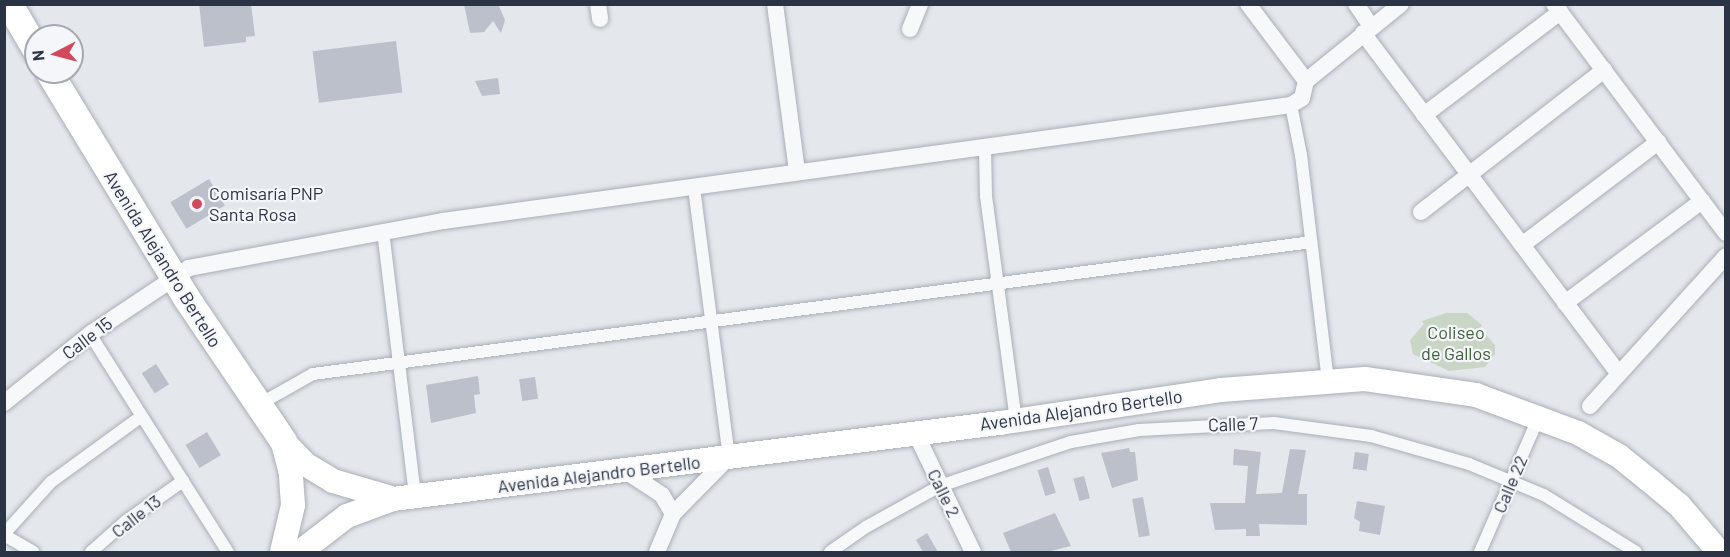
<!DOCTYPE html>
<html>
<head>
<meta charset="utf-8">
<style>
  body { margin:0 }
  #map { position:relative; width:1730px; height:557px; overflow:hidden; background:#e4e7ec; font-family:Barlow,sans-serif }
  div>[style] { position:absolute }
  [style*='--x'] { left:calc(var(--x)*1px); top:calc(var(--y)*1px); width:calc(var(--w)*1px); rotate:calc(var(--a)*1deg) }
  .green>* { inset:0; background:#c9d6c5 }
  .building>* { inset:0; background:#bbc0ca; transform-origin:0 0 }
  .roads { filter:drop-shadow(0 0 2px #a9aeb7) drop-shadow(0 0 2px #a9aeb7) }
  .pedestrian>* { height:12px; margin:-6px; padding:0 6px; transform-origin:6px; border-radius:6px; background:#f7f8fa }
  .minor>* { height:16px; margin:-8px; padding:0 8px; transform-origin:8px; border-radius:8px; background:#f7f8fa }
  .secondary>* { height:24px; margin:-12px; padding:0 12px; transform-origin:12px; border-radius:12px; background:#fff }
  .primary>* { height:27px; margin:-13.5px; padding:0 13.5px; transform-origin:13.5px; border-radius:13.5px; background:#fff }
  .dots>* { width:16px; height:16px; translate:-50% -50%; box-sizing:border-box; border:3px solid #f4f6f9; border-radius:50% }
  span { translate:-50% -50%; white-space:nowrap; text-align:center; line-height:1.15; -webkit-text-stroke:4.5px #f4f6f9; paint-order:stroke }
  .poi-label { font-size:18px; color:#2b3445 }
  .left { translate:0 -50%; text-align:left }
  .street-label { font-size:18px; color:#2b3445 }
  .park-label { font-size:18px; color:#3f6138 }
  .frame { position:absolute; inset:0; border:6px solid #2b3445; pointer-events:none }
  .north { position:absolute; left:24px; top:24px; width:60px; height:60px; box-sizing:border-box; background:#f4f6f9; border:2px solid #a4a8b1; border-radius:50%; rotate:264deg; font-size:16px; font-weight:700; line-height:24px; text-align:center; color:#2b3445 }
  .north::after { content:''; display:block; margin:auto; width:21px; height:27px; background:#d1495b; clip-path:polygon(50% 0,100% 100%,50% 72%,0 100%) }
</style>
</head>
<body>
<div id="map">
  <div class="green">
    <i style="clip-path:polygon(1446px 313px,1467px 313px,1482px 325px,1480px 328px,1495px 345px,1495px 354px,1485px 367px,1449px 371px,1413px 354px,1410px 340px,1424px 324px,1422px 321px)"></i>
  </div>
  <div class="building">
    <i style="clip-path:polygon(199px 4px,251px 4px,255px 36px,246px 37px,246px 42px,204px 47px)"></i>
    <i style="clip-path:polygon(464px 4px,498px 4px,505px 20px,501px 33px,493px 21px,484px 32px,470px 33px)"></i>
    <i style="left:396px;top:41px;width:52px;height:84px;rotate:83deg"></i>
    <i style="clip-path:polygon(498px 78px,500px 94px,482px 96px,475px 81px)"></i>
    <i style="left:209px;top:179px;width:31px;height:45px;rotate:59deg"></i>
    <i style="left:156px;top:364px;width:24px;height:17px;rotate:57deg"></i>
    <i style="clip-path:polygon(478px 376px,480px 394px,474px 395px,476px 413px,431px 423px,426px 385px)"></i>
    <i style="left:535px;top:377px;width:22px;height:16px;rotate:82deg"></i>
    <i style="left:207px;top:432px;width:27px;height:25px;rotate:59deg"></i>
    <i style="clip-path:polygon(1129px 448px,1130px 452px,1135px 452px,1138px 480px,1112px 488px,1101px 453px)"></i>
    <i style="clip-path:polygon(1234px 449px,1261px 452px,1256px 494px,1282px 493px,1290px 449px,1306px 450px,1298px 494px,1307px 494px,1307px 525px,1259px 524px,1260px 536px,1246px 536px,1246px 529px,1215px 530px,1210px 503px,1245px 503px,1248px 466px,1233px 465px)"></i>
    <i style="left:1355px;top:452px;width:14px;height:17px;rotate:8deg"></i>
    <i style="left:1048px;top:467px;width:27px;height:11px;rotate:73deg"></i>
    <i style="left:1084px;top:476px;width:23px;height:11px;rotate:75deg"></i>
    <i style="left:1143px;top:497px;width:39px;height:11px;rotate:80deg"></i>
    <i style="clip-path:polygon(1357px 501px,1385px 506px,1380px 535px,1359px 531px,1360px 522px,1354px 518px)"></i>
    <i style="clip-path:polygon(1055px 513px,1071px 546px,1047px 552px,1011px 552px,1003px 533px)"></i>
    <i style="clip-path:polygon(927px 533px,938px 552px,923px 552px,916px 540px)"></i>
  </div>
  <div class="roads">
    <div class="pedestrian">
      <i style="--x:1291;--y:105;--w:51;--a:78.7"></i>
      <i style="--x:1301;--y:155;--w:227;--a:83.2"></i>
      <i style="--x:985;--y:149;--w:47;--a:88.8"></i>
      <i style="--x:986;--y:196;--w:227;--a:82.4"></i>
      <i style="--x:694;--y:188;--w:271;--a:82.6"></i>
      <i style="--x:383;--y:231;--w:267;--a:83.1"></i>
      <i style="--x:90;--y:334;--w:258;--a:57.7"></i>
      <i style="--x:258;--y:405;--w:63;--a:-29.4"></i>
      <i style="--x:313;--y:374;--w:1007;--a:-7.53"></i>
      <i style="--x:4;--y:534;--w:70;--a:-47.9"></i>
      <i style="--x:51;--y:482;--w:112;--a:-36"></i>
      <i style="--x:4;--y:535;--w:34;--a:30"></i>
      <i style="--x:91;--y:552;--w:47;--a:-41.5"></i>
      <i style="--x:126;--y:521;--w:70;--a:-35.1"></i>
      <i style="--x:830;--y:552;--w:44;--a:-34.8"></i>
      <i style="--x:866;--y:527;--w:85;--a:-29"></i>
      <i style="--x:940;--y:486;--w:138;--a:-18.6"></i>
      <i style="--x:1071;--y:442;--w:69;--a:-10"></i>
      <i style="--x:1139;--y:430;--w:135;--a:-3"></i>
      <i style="--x:1274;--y:423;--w:98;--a:7.6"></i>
      <i style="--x:1371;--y:436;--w:102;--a:15.9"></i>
      <i style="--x:1469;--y:464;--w:81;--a:22.5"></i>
      <i style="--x:1544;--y:495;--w:108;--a:31.8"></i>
      <i style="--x:1480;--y:552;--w:148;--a:-66.5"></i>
    </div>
    <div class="minor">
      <i style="--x:598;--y:4;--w:15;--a:82"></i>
      <i style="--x:775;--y:4;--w:169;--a:82.5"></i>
      <i style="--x:1248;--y:4;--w:96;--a:53"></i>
      <i style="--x:1356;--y:4;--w:27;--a:56"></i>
      <i style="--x:1554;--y:4;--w:286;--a:53.1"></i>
      <i style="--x:910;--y:29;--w:27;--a:-68"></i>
      <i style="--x:1363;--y:33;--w:425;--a:53.1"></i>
      <i style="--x:1424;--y:115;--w:171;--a:-37.1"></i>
      <i style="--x:1421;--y:212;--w:232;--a:-37.8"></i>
      <i style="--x:1522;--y:245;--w:171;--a:-37.1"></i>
      <i style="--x:1565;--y:303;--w:171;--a:-36.7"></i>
      <i style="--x:4;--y:403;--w:110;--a:-38.7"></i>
      <i style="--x:90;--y:334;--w:119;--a:-33.7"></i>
      <i style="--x:189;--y:268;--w:258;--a:-10.5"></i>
      <i style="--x:443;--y:221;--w:856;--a:-7.79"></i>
      <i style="--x:1291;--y:105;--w:13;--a:-32"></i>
      <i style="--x:1302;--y:98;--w:17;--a:-77"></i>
      <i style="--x:1306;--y:81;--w:122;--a:-39"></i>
      <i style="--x:1590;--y:406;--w:202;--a:-47.8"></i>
      <i style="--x:915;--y:432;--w:133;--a:64.2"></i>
      <i style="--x:624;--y:470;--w:45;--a:33.3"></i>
      <i style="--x:662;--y:495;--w:22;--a:60"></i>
      <i style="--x:657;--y:552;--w:41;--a:-67.2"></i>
      <i style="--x:673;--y:514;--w:80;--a:-45.5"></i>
    </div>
    <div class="secondary">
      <i style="--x:283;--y:441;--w:32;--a:46"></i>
      <i style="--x:305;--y:464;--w:33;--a:31"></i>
      <i style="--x:333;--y:481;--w:60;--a:16.3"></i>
      <i style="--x:282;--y:552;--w:48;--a:-76.8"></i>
      <i style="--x:293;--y:505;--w:32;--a:-94"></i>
      <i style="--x:291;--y:473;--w:30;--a:-105"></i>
      <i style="--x:300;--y:552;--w:59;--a:-37.5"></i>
      <i style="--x:347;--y:516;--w:49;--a:-20.3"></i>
      <i style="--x:393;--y:499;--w:612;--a:-7.14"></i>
      <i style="--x:1000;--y:423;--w:223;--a:-8.5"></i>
      <i style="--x:1221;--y:390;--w:144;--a:-4.4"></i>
      <i style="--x:1365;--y:379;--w:112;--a:8.2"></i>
      <i style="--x:1476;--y:395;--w:109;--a:20.4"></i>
      <i style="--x:1578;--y:433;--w:47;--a:29.3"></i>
      <i style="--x:1619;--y:456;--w:38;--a:39"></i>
      <i style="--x:1649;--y:480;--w:39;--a:40"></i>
      <i style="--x:1679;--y:505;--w:62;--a:49.6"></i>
    </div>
    <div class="primary">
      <i style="--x:9;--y:4;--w:53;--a:59.6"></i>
      <i style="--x:49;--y:72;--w:262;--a:58.7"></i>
      <i style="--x:185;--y:296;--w:175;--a:55.9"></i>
    </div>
  </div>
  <div class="dots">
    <i style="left:197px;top:204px;background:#d1495b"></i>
  </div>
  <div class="poi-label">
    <span class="left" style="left:209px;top:204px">Comisaría PNP<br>Santa Rosa</span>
  </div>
  <div class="street-label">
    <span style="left:163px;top:259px;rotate:58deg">Avenida Alejandro Bertello</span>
    <span style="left:87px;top:338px;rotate:-37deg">Calle 15</span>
    <span style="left:1081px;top:410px;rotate:-8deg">Avenida Alejandro Bertello</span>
    <span style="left:1233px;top:424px;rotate:-2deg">Calle 7</span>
    <span style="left:599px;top:474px;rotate:-7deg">Avenida Alejandro Bertello</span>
    <span style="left:1510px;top:484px;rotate:-67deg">Calle 22</span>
    <span style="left:944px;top:493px;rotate:64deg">Calle 2</span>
    <span style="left:136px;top:516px;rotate:-38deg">Calle 13</span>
  </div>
  <div class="park-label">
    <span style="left:1456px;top:343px">Coliseo<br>de Gallos</span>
  </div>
  <div class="frame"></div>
  <div class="north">N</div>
</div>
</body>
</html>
